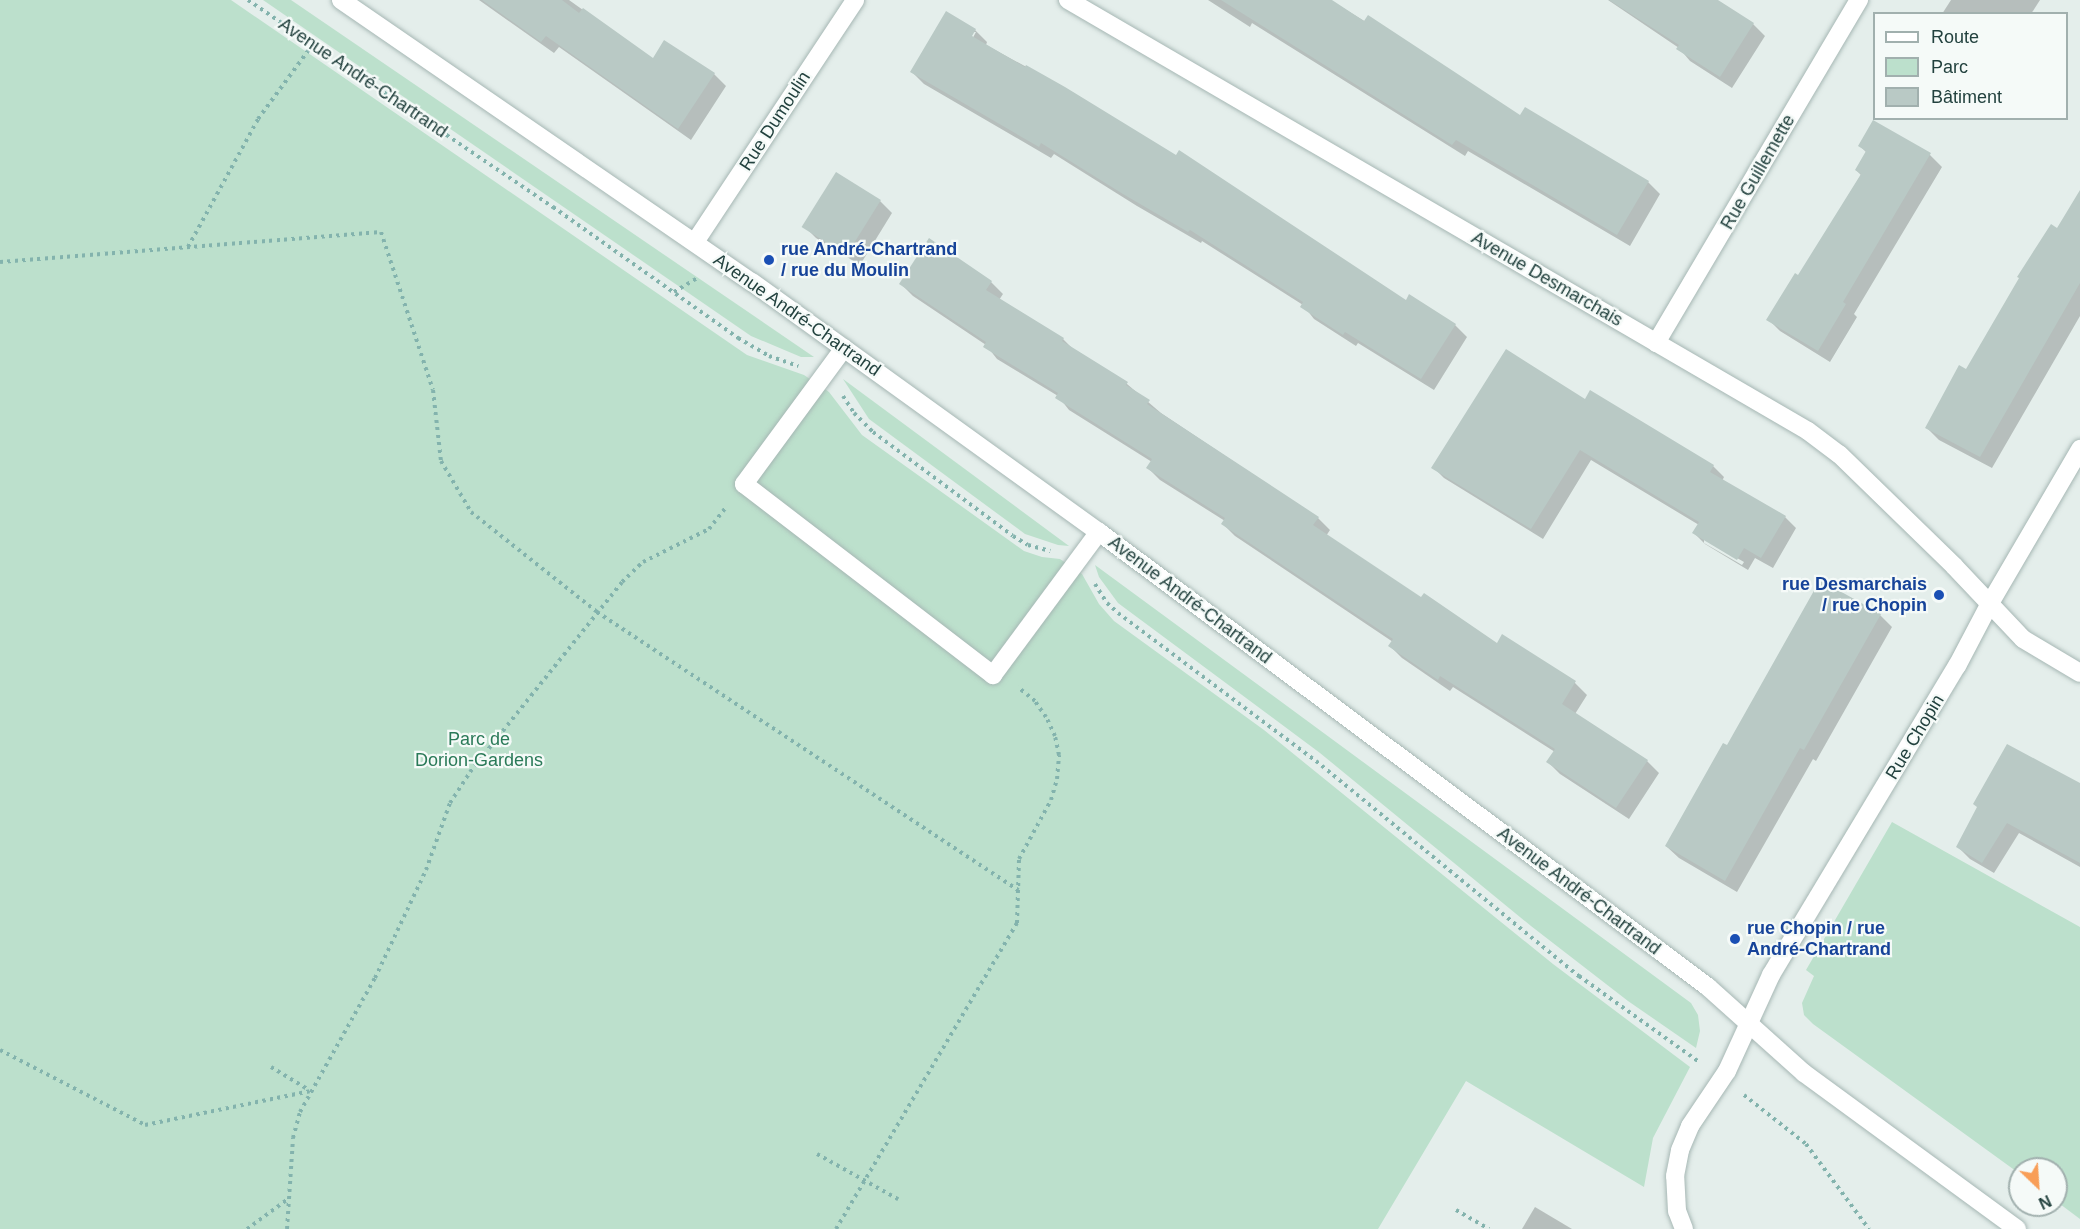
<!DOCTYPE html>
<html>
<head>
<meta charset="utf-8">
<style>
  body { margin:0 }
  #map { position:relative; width:2080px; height:1229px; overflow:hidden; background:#e4eeeb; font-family:Arial,sans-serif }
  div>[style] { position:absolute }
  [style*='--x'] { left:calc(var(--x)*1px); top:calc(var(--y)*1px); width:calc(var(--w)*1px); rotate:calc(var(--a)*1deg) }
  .green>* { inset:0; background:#bce0cc }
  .shadow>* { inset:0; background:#0003 }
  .building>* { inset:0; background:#b9c9c5; transform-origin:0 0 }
  .path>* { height:4px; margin-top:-2px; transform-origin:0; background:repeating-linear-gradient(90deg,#83b3ad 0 3px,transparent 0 7.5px) }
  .roads { filter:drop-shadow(0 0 2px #a6b7b4) drop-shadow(0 0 2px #a6b7b4) }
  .minor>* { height:18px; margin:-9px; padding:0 9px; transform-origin:9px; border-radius:9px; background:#fff }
  .dots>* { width:16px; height:16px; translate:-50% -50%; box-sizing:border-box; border:3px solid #f5faf8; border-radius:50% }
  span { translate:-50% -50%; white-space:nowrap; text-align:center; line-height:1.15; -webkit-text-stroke:4.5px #f5faf8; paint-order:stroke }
  .street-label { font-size:18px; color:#22413e }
  .transit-label { font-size:18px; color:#164399; font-weight:700 }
  .left { translate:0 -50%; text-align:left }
  .right { translate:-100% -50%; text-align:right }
  .park-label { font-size:18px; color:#2a7a58 }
  .legend { position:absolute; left:1873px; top:12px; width:195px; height:108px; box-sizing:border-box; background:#f5faf8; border:2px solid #a1b0ae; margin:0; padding:8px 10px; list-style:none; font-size:18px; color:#22413e }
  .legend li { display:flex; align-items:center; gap:12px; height:30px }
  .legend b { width:30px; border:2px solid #a1b0ae }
  .north { position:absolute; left:2008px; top:1157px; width:60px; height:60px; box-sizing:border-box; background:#f5faf8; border:2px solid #a1b0ae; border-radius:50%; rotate:155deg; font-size:16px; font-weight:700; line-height:24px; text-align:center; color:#22413e }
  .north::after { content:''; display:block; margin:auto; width:21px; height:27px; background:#f89e57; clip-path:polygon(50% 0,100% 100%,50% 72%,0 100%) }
</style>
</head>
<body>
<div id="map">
  <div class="green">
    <i style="clip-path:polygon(0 0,231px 0,747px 355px,804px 375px,829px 392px,862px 435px,1024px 551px,1042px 557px,1060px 559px,1082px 574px,1099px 604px,1114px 621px,1264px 730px,1553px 964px,1690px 1067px,1653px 1138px,1644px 1187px,1466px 1081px,1378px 1229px,0 1229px)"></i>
    <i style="clip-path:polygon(263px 0,291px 0,814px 357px,801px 357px,751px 336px)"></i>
    <i style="clip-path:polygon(843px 379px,1069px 546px,1058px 545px,1025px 534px,869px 419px)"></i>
    <i style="clip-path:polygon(1095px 565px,1691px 1003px,1698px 1015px,1700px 1031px,1696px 1048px,1628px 1001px,1531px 926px,1320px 753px,1118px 603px,1099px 577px)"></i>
    <i style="clip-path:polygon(1892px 822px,2080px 927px,2080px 1219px,2056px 1201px,2056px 1169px,2020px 1169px,2020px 1174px,1813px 1024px,1804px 1015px,1802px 1003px,1814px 976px,1806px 970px)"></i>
  </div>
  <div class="shadow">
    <i style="clip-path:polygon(479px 0,569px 0,653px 60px,665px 42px,714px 74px,726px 86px,691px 140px,559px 47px,554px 53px)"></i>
    <i style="clip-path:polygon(1208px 0,1330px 0,1521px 117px,1648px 182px,1660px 194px,1630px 246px,1468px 151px,1465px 156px,1252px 23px,1250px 27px)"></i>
    <i style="clip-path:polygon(1608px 0,1715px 0,1753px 24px,1765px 36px,1732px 88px,1690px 61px,1679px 48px)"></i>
    <i style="clip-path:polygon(1951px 0,2040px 0,2031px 14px,1942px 14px)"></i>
    <i style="clip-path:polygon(evenodd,946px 13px,975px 30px,987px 42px,986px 45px,1065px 88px,1177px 157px,1179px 152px,1406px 302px,1410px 296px,1455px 325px,1467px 337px,1434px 390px,1358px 343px,1356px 346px,1314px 319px,1303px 305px,1202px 241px,1201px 243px,1137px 206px,1054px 154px,1051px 158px,924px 84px,912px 72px,946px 13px,973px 32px,976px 32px,970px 43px,967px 41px,973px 32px)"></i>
    <i style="clip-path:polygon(1873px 122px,1930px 155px,1942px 167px,1854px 314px,1857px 317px,1830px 362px,1780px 331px,1768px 319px,1798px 277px,1861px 175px,1856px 170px,1867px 153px,1860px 146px)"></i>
    <i style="clip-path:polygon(2080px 193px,2080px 316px,1992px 468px,1939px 440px,1927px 428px,1967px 371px)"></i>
    <i style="clip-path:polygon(880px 201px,892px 213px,860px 265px,816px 238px,804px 226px)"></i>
    <i style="clip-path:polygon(991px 282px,1003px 294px,999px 300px,1063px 339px,1075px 351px,1127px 384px,1161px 413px,1318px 518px,1330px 530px,1326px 536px,1421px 599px,1497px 645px,1503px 636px,1575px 683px,1587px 695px,1575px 714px,1647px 761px,1659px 773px,1629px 819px,1560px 774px,1548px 762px,1555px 752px,1453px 687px,1450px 691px,1402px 658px,1390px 646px,1393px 642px,1235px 536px,1223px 524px,1225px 521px,1160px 480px,1148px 468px,1152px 462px,1069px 410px,1058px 396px,997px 359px,986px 345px,913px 296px,901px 284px)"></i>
    <i style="clip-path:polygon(evenodd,1585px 401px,1713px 466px,1724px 477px,1722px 481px,1785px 517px,1796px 528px,1773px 568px,1755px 558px,1748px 570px,1705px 544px,1694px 533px,1699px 525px,1591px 460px,1543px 539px,1444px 478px,1433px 467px,1585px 401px,1704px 539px,1744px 562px,1742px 565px,1704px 543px,1704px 539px)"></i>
    <i style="clip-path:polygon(1821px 582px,1880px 615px,1892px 627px,1816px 761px,1813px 759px,1737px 892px,1679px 858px,1666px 846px,1727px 747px)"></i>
    <i style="clip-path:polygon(2080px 785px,2080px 867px,2019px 833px,1994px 873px,1970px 859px,1958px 847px)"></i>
    <i style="clip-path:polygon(1535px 1207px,1572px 1229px,1522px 1229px)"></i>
  </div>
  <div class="building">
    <i style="clip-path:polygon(482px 0,562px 0,579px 13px,583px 8px,653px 58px,664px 40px,715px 73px,678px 129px,546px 36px,541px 42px)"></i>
    <i style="clip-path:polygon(1221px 0,1332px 0,1364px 21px,1368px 15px,1520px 115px,1525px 107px,1649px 181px,1617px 235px,1456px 140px,1452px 145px)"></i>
    <i style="clip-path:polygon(1609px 0,1718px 0,1754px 23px,1720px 77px,1676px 49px,1679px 45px)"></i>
    <i style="clip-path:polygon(946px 11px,976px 29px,972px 36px,1025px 67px,1026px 65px,1065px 87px,1176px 155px,1179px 150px,1406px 300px,1409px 294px,1456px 324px,1421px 379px,1345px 332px,1343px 335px,1300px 307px,1303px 302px,1190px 230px,1188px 232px,1123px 194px,1041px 143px,1039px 147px,910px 72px)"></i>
    <i style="clip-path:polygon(1873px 120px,1931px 153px,1843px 302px,1846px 304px,1818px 351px,1766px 320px,1795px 273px,1798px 275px,1861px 174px,1855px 170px,1866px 151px,1858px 146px)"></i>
    <i style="left:836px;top:172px;width:53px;height:65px;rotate:32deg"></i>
    <i style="clip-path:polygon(2080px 190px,2080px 283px,1980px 457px,1925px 428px,1959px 365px,1966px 369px,2019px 278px,2017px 277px,2051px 224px,2057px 228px)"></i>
    <i style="clip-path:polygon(929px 238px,992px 281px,986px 290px,1064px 338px,1062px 341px,1128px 382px,1126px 385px,1150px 400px,1147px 404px,1319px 517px,1313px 525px,1421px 597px,1424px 593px,1497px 643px,1502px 634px,1576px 681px,1562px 704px,1648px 760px,1616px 808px,1546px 762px,1555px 749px,1440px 676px,1438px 680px,1388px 646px,1393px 639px,1221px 524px,1225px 518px,1146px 468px,1152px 459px,1055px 398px,1058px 393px,983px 347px,986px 342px,899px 284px)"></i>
    <i style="clip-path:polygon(1506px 349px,1585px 399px,1590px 390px,1714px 465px,1710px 472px,1786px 516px,1761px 558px,1744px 548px,1737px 560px,1692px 533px,1699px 522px,1580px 450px,1531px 529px,1431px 468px)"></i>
    <i style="clip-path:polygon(1820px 580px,1881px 614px,1804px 750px,1800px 748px,1725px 881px,1665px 846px,1723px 743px,1727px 745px)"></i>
    <i style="clip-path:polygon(2007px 744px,2080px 783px,2080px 863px,2007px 823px,1982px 863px,1956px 847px,1977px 807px,1973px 804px)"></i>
  </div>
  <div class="path">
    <i style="--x:248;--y:0;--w:369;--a:34.2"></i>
    <i style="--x:553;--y:207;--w:227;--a:35.3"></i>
    <i style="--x:738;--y:338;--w:36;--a:30"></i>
    <i style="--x:769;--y:356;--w:31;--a:19"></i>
    <i style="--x:188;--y:247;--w:146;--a:-61.3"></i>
    <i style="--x:258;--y:119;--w:93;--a:-53.7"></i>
    <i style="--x:0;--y:262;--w:382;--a:-4.5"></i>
    <i style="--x:381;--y:232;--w:166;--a:71.8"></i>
    <i style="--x:433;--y:390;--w:71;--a:83.6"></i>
    <i style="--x:441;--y:461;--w:59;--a:59.5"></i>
    <i style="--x:471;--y:512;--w:161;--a:38.4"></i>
    <i style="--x:597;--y:612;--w:505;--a:33.44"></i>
    <i style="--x:674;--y:292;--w:27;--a:-31"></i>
    <i style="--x:843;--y:396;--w:20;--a:57"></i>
    <i style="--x:854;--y:413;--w:27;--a:45"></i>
    <i style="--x:873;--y:432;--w:174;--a:36.6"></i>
    <i style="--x:1013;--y:536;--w:17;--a:31"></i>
    <i style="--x:1028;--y:545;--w:23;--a:15"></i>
    <i style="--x:1095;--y:584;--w:22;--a:58"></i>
    <i style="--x:1107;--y:603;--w:15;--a:42"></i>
    <i style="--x:1118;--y:613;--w:247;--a:36.8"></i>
    <i style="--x:1316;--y:761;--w:340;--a:39.3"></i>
    <i style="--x:1579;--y:976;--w:148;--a:35.6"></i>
    <i style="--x:0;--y:1050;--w:163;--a:27.3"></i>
    <i style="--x:145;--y:1125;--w:168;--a:-11.6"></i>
    <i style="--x:271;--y:1067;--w:44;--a:31.2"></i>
    <i style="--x:1744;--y:1095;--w:79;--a:38.3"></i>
    <i style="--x:1806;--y:1144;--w:106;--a:53.5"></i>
    <i style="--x:817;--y:1154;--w:93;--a:29.1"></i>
    <i style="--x:1456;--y:1210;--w:38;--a:30"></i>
    <i style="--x:247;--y:1229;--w:51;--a:-36.2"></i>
    <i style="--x:287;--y:1229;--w:91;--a:-86.2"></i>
    <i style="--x:293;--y:1138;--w:27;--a:-75"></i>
    <i style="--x:300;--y:1112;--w:154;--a:-60.8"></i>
    <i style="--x:375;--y:978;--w:119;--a:-64.7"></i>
    <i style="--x:426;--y:870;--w:71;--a:-70.3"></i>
    <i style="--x:450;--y:803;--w:37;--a:-57"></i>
    <i style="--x:470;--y:772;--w:243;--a:-51.3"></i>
    <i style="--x:622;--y:582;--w:29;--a:-44"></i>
    <i style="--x:643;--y:562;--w:74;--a:-26.6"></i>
    <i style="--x:709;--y:529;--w:29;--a:-52"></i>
    <i style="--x:836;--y:1229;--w:356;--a:-59.4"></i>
    <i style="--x:1017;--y:923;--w:64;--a:-88.2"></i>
    <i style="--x:1019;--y:859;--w:67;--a:-61.5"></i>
    <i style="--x:1051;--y:800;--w:22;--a:-74"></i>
    <i style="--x:1057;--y:779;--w:24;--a:-85"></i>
    <i style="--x:1059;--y:755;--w:19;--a:-102"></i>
    <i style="--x:1055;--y:736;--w:21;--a:-115"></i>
    <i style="--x:1046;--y:717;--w:19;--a:-125"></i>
    <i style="--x:1035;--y:701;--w:22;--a:-141"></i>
  </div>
  <div class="roads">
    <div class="minor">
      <i style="--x:341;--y:0;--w:498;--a:34.5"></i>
      <i style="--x:752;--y:282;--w:428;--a:35.8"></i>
      <i style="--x:1099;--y:532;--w:760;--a:36.76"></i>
      <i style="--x:1708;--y:987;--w:129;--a:41.9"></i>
      <i style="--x:1804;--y:1073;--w:264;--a:36.2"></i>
      <i style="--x:1068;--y:0;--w:856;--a:30.22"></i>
      <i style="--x:1808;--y:431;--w:39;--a:37"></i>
      <i style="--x:1839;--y:454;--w:161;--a:44.2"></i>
      <i style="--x:1954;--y:566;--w:100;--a:46.6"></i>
      <i style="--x:2023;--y:639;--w:66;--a:30.8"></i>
      <i style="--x:695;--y:242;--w:290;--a:-56.5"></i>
      <i style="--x:1656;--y:343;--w:399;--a:-59.4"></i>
      <i style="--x:844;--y:348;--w:169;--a:126.3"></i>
      <i style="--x:744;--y:484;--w:314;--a:37.5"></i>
      <i style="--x:993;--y:675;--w:178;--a:-53.5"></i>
      <i style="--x:1684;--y:1229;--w:19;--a:-111"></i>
      <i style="--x:1677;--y:1211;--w:35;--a:-93"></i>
      <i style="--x:1675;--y:1176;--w:26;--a:-79"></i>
      <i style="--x:1680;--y:1150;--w:26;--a:-67"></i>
      <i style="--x:1690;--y:1126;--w:66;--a:-56.1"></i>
      <i style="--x:1727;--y:1071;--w:106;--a:-65.4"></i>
      <i style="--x:1771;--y:975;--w:361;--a:-59"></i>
      <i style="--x:1957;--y:666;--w:69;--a:-62.3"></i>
      <i style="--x:1989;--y:605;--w:181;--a:-59.7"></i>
    </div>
  </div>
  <div class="dots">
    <i style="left:769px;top:260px;background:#1a4fb4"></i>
    <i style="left:1939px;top:595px;background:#1a4fb4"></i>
    <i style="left:1735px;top:939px;background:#1a4fb4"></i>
  </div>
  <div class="street-label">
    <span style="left:363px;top:78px;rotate:34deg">Avenue André-Chartrand</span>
    <span style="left:775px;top:121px;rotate:-57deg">Rue Dumoulin</span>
    <span style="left:1758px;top:172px;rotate:-60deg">Rue Guillemette</span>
    <span style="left:1547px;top:279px;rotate:30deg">Avenue Desmarchais</span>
    <span style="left:797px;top:315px;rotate:35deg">Avenue André-Chartrand</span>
    <span style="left:1190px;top:600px;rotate:37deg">Avenue André-Chartrand</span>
    <span style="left:1915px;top:737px;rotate:-59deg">Rue Chopin</span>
    <span style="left:1579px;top:891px;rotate:37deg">Avenue André-Chartrand</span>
  </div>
  <div class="transit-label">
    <span class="left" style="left:781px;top:260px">rue André-Chartrand<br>/ rue du Moulin</span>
    <span class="right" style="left:1927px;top:595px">rue Desmarchais<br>/ rue Chopin</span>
    <span class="left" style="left:1747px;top:939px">rue Chopin / rue<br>André-Chartrand</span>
  </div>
  <div class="park-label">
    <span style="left:479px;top:750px">Parc de<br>Dorion-Gardens</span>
  </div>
  <ul class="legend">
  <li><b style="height:8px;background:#fff"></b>Route</li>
  <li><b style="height:16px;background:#bce0cc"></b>Parc</li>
  <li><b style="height:16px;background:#b9c9c5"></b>Bâtiment</li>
  </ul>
  <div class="north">N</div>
</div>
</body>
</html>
